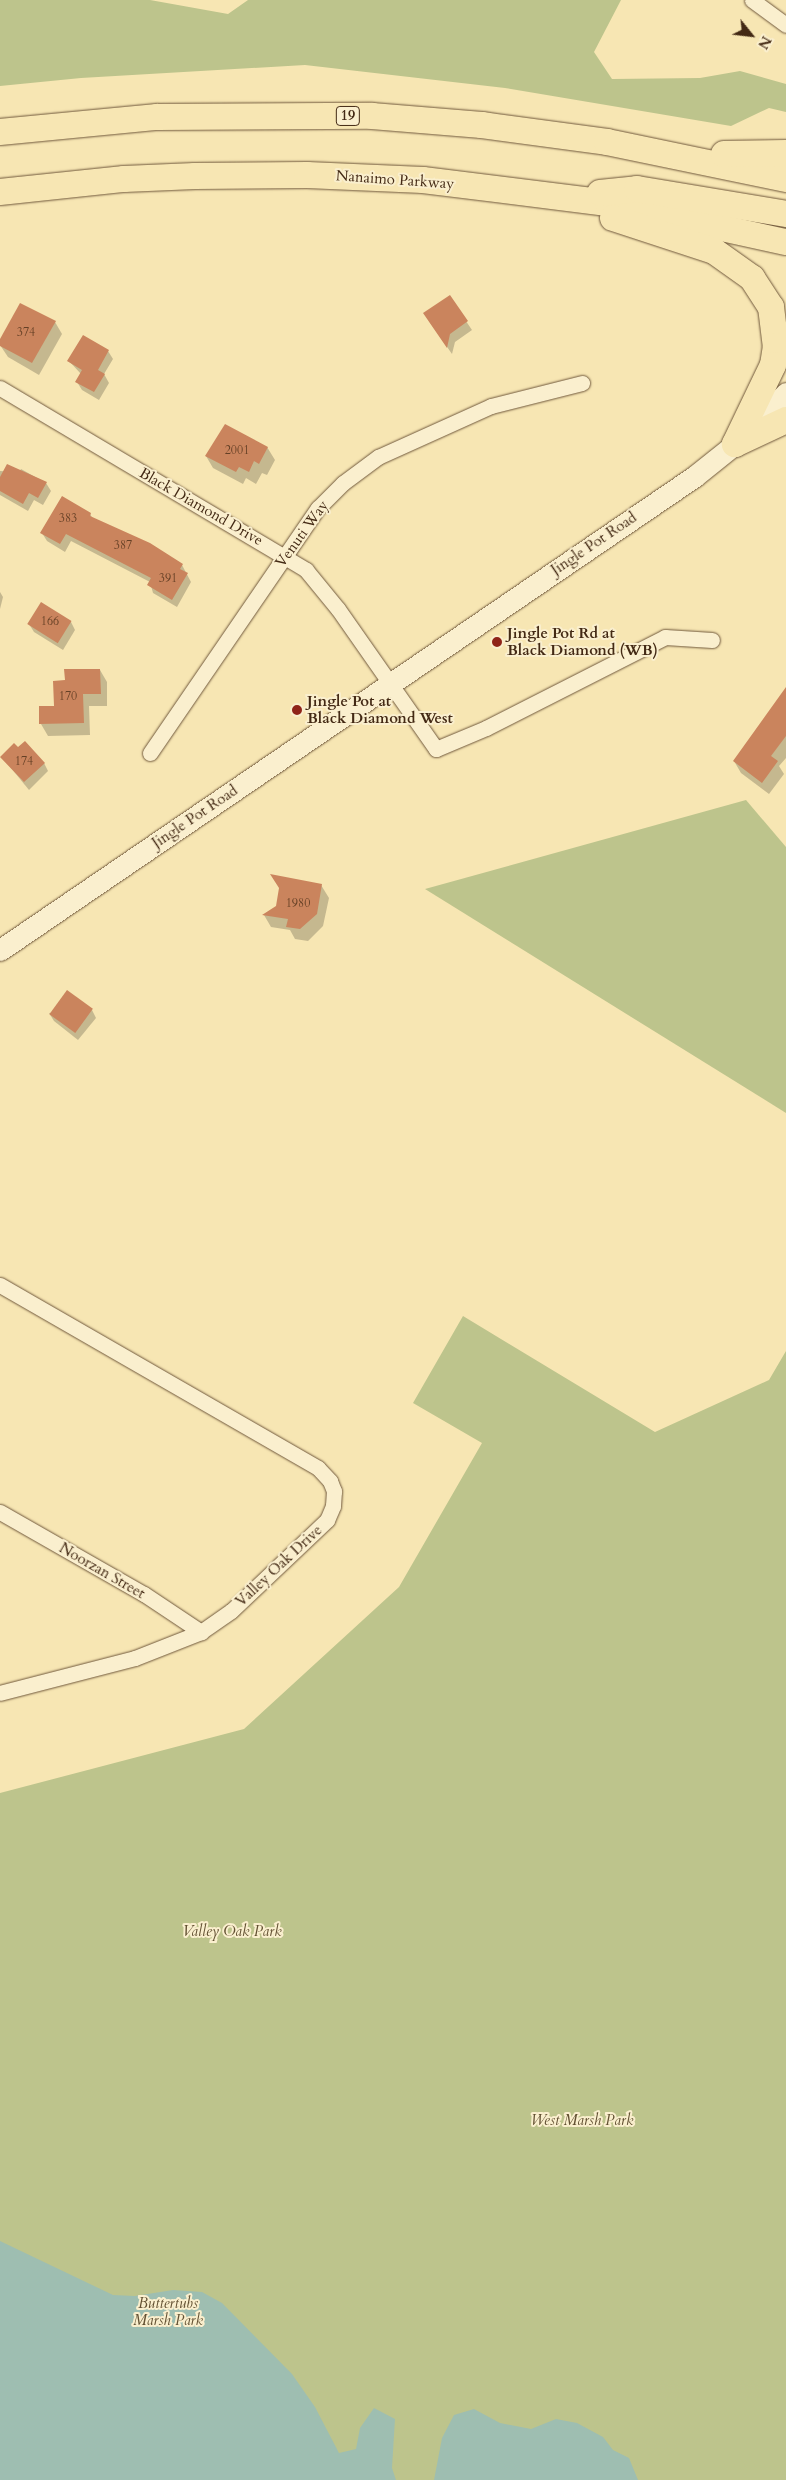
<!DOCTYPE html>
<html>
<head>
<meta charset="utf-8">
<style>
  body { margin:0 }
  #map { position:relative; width:786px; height:2480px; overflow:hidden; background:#f7e6b3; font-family:Cardo,serif }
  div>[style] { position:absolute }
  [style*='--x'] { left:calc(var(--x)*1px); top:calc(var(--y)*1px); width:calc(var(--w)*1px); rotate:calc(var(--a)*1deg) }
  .green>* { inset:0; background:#bdc48c }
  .water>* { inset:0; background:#9ebeb1 }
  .shadow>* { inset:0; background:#0003 }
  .building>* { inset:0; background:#ca845d; transform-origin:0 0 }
  .roads { filter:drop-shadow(0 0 1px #70583c) drop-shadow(0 0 1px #70583c) }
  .minor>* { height:15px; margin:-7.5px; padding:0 7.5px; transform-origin:7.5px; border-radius:7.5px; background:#faefce }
  .secondary>* { height:21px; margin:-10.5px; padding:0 10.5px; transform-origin:10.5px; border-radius:10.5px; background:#faefce }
  .trunk>* { height:26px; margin:-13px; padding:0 13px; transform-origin:13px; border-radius:13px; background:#f7e6b3 }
  .dots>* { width:14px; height:14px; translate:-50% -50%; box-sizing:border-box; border:2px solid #faefce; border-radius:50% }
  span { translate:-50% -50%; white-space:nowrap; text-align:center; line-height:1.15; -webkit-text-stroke:4px #faefce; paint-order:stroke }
  .number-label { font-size:12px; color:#654026 }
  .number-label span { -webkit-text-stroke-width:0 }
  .shield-label span { padding:1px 4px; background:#faefce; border:1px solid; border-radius:4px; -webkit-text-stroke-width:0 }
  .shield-label { font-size:14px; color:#432914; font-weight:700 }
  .street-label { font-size:15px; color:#432914 }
  .poi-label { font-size:15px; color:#432914; font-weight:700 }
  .left { translate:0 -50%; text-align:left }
  .park-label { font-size:15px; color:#625032; font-style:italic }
  .north { position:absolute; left:726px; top:10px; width:50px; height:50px; -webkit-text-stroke:4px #faefce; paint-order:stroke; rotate:119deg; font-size:14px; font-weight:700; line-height:20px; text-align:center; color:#432914 }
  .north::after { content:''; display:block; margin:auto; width:18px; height:22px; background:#432914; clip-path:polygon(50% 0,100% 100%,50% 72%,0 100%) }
</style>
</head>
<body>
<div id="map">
  <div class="green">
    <i style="clip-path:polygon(0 0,150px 0,228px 14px,248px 0,621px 0,594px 52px,612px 79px,700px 78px,740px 71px,786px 84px,786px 112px,769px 108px,731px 126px,505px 88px,305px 65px,81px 78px,0 86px)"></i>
    <i style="clip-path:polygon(746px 800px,786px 847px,786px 1113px,425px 889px)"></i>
    <i style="clip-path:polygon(463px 1316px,655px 1432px,769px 1380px,786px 1351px,786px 2480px,0 2480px,0 1793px,244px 1729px,399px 1587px,482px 1443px,413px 1403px)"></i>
  </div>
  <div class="water">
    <i style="clip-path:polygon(0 2241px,113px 2295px,135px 2296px,173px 2290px,202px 2292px,222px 2303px,292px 2374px,315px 2407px,339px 2453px,356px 2449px,360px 2428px,374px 2408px,395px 2419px,392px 2468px,396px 2480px,0 2480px)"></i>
    <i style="clip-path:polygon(474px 2409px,500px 2423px,531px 2429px,556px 2419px,577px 2423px,603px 2437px,613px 2450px,629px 2458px,638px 2480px,434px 2480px,442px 2438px,454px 2415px)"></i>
  </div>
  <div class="shadow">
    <i style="clip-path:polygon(449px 296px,472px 330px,455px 342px,452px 354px,429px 321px)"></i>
    <i style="clip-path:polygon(55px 322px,62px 334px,39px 375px,8px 357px,0 345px)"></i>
    <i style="clip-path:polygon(108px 351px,113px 359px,104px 374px,109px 383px,99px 400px,82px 390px,77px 382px,81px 374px,69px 361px)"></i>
    <i style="clip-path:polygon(267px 447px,275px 460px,267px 475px,262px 473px,256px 484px,246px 478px,243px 484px,213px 468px,206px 456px)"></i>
    <i style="clip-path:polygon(21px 469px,46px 483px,51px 491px,43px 505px,34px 500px,28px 511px,0 495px,0 471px,19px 472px)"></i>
    <i style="clip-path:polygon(90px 514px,93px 519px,182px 565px,191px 582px,177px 607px,153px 593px,150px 582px,71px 541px,65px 552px,47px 541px,42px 533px)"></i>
    <i style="clip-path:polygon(0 592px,3px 597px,0 609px)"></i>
    <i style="clip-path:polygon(71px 622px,75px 630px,63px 650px,34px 632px,29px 624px)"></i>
    <i style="clip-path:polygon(100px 670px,107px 682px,107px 706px,89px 706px,90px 735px,48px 736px,41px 724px,55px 707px,66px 682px)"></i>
    <i style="clip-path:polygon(786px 689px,786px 758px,779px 766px,784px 774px,769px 794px,741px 773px,734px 761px)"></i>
    <i style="clip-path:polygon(2px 757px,44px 763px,48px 771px,29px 790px)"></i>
    <i style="clip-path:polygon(321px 885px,329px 898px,323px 926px,308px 941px,295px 939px,290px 930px,271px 927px,264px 915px)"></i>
    <i style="clip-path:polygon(92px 1010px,96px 1018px,78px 1040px,54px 1021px,49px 1013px)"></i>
  </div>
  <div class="building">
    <i style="clip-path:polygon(450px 295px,468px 321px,450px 334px,447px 348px,423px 313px)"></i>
    <i style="clip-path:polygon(20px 303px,56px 321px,32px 363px,0 346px,0 339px)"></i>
    <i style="clip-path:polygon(83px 335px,109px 350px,98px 370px,105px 374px,94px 392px,75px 382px,82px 370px,67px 361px)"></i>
    <i style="clip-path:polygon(225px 424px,268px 447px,259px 464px,254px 461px,249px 472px,239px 467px,236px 472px,205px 456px)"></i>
    <i style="clip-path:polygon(7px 464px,47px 482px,38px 498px,29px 493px,23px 504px,0 491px,0 477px)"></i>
    <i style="clip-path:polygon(62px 496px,91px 513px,90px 516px,150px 543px,183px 564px,180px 569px,188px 573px,172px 600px,147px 585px,151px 578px,66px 534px,60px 544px,40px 533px)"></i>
    <i style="left:41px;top:602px;width:36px;height:26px;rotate:32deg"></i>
    <i style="clip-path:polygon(64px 669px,100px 669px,101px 694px,83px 694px,84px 723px,39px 724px,39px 706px,54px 706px,53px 681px,65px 680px)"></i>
    <i style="clip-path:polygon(786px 687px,786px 736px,771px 756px,778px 761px,762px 783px,733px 761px)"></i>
    <i style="clip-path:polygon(25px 741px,45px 763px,24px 782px,0 757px,14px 743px,18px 747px)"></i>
    <i style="clip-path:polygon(270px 874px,322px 884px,317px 914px,300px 929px,286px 927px,288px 919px,262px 915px,276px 906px,279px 888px)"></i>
    <i style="left:67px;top:990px;width:32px;height:30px;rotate:36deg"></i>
  </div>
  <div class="roads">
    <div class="minor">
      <i style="--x:752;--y:0;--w:42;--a:36.3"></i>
      <i style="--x:0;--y:388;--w:356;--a:30.7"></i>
      <i style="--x:306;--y:570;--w:50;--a:50.6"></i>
      <i style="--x:338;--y:609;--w:171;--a:55"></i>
      <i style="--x:436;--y:749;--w:54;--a:-22.8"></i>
      <i style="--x:486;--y:728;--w:201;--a:-26.9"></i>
      <i style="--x:665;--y:637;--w:47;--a:3.7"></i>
      <i style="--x:150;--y:753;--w:297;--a:-55.6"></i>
      <i style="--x:318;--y:508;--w:35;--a:-45"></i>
      <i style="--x:343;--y:483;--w:44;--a:-36.6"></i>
      <i style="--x:378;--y:457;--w:124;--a:-24.3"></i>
      <i style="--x:491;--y:406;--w:94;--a:-14.2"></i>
      <i style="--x:0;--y:1285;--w:367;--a:29.9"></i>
      <i style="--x:318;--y:1468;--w:18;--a:47"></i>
      <i style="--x:330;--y:1481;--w:11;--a:68"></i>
      <i style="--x:334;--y:1491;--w:15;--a:94"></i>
      <i style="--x:333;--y:1506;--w:15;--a:113"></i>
      <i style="--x:327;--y:1520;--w:132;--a:136.5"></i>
      <i style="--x:231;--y:1611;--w:37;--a:145"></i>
      <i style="--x:201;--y:1632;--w:71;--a:158.5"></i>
      <i style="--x:135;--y:1658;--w:139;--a:165.5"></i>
      <i style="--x:0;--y:1512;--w:166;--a:29.7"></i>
      <i style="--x:144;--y:1594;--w:69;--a:33.7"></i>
    </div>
    <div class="secondary">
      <i style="--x:0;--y:950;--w:841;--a:-34.29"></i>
      <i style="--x:695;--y:476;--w:51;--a:-38.7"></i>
      <i style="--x:735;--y:444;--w:72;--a:-45"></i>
    </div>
    <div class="trunk">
      <i style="--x:0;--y:132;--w:158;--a:-5.5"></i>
      <i style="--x:157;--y:117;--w:215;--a:-0.3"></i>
      <i style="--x:372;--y:116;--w:110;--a:4.7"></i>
      <i style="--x:482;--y:125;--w:126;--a:7.7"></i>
      <i style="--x:607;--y:142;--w:183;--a:11.7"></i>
      <i style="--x:724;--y:154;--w:62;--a:-0.9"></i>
      <i style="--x:0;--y:192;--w:125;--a:-6"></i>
      <i style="--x:124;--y:179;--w:71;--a:-2.4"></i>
      <i style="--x:195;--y:176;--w:112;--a:-0.5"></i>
      <i style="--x:307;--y:175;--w:116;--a:2.5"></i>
      <i style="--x:423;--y:180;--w:186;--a:7.1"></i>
      <i style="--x:608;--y:203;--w:182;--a:12.4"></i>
      <i style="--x:600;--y:193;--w:37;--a:-6"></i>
      <i style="--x:637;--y:189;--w:151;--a:9.5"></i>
      <i style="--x:613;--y:218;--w:106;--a:18.1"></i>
      <i style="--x:714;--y:251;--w:47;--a:35.4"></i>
      <i style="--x:752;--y:278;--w:35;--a:57"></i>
      <i style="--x:771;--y:307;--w:39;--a:83"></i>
      <i style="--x:776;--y:346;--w:19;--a:99"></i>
      <i style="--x:773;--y:365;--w:88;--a:115.7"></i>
      <i style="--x:735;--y:444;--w:56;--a:-25.2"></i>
    </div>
  </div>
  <div class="dots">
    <i style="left:497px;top:642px;background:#8f2418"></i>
    <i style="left:297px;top:710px;background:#8f2418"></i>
  </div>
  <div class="number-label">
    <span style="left:26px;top:333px">374</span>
    <span style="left:237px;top:451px">2001</span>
    <span style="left:68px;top:519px">383</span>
    <span style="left:123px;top:546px">387</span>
    <span style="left:168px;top:579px">391</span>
    <span style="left:50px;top:622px">166</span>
    <span style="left:68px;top:697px">170</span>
    <span style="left:24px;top:762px">174</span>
    <span style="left:298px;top:904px">1980</span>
  </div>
  <div class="shield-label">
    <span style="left:348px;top:116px">19</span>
  </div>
  <div class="street-label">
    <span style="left:395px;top:180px;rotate:4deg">Nanaimo Parkway</span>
    <span style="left:201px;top:507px;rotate:30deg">Black Diamond Drive</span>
    <span style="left:302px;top:534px;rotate:-54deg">Venuti Way</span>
    <span style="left:594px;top:544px;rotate:-34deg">Jingle Pot Road</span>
    <span style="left:195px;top:817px;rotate:-34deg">Jingle Pot Road</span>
    <span style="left:279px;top:1566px;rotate:-43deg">Valley Oak Drive</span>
    <span style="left:102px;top:1571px;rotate:30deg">Noorzan Street</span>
  </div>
  <div class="poi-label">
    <span class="left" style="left:507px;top:642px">Jingle Pot Rd at<br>Black Diamond (WB)</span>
    <span class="left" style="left:307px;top:710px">Jingle Pot at<br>Black Diamond West</span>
  </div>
  <div class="park-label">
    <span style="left:232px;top:1932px">Valley Oak Park</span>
    <span style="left:582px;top:2121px">West Marsh Park</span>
    <span style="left:168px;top:2312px">Buttertubs<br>Marsh Park</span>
  </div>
  <div class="north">N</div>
</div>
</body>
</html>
